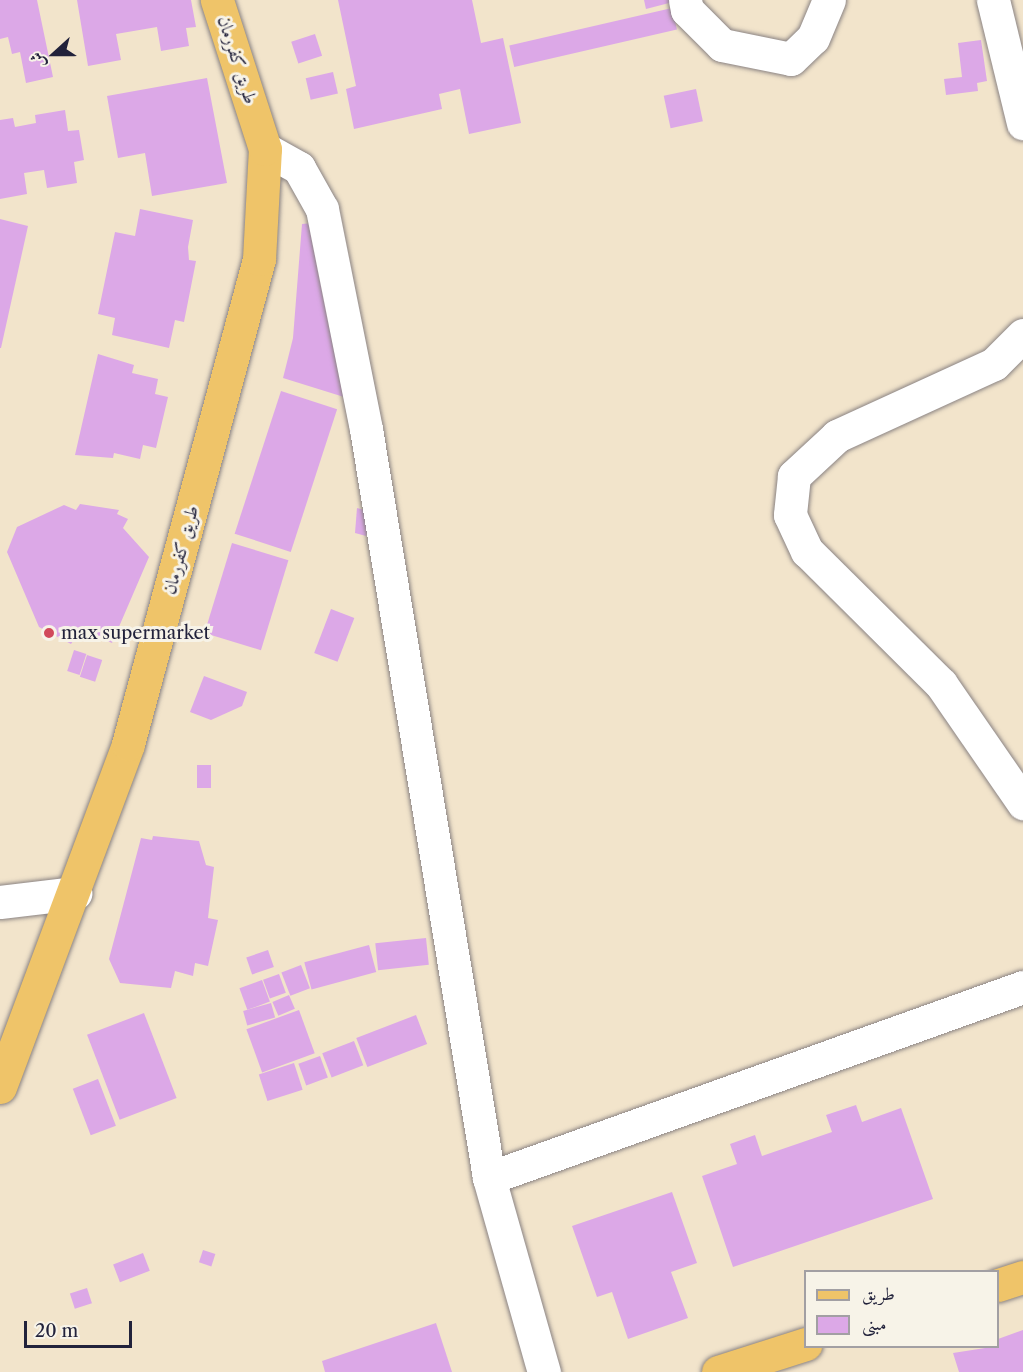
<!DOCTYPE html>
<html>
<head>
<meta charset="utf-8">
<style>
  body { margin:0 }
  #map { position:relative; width:1023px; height:1372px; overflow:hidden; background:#f2e4cb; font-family:"Libre Caslon Text",Amiri,serif }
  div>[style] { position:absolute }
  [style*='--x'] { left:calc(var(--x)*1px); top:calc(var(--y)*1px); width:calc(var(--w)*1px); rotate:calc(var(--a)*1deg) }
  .building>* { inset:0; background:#dca8e7; transform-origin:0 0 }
  .roads { filter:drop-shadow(0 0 2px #8a8383) drop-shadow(0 0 2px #8a8383) }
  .minor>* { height:33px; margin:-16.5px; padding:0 16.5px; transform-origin:16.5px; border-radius:16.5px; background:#fff }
  .major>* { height:33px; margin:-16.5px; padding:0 16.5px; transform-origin:16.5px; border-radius:16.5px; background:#efc469 }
  .dots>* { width:16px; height:16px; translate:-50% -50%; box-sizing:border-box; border:3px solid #f7f3e8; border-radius:50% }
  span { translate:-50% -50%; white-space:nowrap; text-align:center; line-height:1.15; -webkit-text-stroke:6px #f7f3e8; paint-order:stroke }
  .street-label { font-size:18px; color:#22223b }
  .poi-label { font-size:18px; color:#22223b }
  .left { translate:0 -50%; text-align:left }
  .legend { position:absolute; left:804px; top:1270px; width:195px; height:78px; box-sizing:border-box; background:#f7f3e8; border:2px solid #a29fa3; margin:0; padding:8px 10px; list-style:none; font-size:18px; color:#22223b }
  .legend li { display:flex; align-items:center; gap:12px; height:30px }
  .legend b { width:30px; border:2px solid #a29fa3 }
  .north { position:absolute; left:24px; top:24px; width:60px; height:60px; -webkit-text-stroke:4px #f7f3e8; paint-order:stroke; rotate:249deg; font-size:16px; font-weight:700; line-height:24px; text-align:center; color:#22223b }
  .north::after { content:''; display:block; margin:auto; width:21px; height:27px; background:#22223b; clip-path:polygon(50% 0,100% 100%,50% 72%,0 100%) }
  .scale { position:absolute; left:24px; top:1321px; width:108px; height:27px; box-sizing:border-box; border:3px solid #22223b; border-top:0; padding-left:8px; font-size:18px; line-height:21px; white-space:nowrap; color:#22223b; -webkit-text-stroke:4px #f7f3e8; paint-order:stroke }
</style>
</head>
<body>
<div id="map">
  <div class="building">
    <i style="clip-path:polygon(0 0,37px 0,53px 77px,26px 83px,20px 52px,12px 54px,8px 37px,0 39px)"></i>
    <i style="clip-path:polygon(77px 0,191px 0,196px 27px,186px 28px,189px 46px,161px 51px,157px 27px,116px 34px,121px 60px,88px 66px)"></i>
    <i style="clip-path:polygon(338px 0,472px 0,481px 43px,503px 38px,521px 123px,469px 134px,460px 89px,439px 94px,442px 109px,354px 129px,346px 89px,356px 86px)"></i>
    <i style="clip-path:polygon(644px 0,672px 0,673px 2px,646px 9px)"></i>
    <i style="left:672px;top:8px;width:22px;height:167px;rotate:77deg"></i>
    <i style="left:315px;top:34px;width:23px;height:25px;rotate:72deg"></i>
    <i style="clip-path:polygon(981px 40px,987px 81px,977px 83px,978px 91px,946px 95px,944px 79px,962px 77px,958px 43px)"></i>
    <i style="left:333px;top:72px;width:22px;height:28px;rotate:77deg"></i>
    <i style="clip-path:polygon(207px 78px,227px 183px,152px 196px,145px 153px,118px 158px,107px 96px)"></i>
    <i style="left:696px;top:89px;width:33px;height:33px;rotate:78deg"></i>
    <i style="clip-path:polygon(65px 110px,68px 131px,79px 130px,84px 160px,74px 162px,77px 183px,47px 188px,44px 170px,24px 173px,27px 194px,0 199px,0 120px,13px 118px,15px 127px,36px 123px,35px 115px)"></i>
    <i style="clip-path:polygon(140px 209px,193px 220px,188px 247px,189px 260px,196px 261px,184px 322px,175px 320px,169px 348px,112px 335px,115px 318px,98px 314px,115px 232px,135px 236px)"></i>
    <i style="clip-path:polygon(0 219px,28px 226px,1px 348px,0 348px)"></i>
    <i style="clip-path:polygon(313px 223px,344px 397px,283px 378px,293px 338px,302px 224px)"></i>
    <i style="clip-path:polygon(98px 354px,134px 365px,132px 373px,158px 379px,155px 394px,168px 397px,156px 448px,143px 445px,140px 459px,114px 453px,113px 458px,75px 455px)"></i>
    <i style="left:281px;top:391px;width:59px;height:150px;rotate:18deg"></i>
    <i style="clip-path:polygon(80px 504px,119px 510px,117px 514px,128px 519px,123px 528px,149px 557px,112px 643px,81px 629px,71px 644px,39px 627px,7px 552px,17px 527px,64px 505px,76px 510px)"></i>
    <i style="clip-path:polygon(357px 508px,372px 512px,366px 536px,355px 533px)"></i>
    <i style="left:232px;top:543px;width:59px;height:94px;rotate:17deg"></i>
    <i style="left:331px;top:609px;width:25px;height:47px;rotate:21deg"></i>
    <i style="left:74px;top:650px;width:13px;height:22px;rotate:18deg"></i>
    <i style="left:87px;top:655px;width:16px;height:23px;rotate:18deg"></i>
    <i style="clip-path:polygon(204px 676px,247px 692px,242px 706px,211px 720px,190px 712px)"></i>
    <i style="left:197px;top:765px;width:14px;height:23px"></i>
    <i style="clip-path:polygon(153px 836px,199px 841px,206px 865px,214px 867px,208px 918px,218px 920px,208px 966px,195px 963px,193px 976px,175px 971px,171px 988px,120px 983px,109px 959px,141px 838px,152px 840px)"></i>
    <i style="left:426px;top:938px;width:27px;height:51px;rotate:84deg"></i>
    <i style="left:369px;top:945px;width:28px;height:67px;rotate:75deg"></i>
    <i style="left:268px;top:950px;width:18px;height:23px;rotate:71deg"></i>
    <i style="left:301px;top:965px;width:25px;height:21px;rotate:69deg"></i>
    <i style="left:279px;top:974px;width:20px;height:17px;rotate:70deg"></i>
    <i style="left:262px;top:980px;width:23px;height:24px;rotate:70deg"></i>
    <i style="left:289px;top:995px;width:15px;height:18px;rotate:67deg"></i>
    <i style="left:271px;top:1003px;width:15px;height:29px;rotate:74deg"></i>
    <i style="left:299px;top:1010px;width:46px;height:56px;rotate:70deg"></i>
    <i style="left:144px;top:1013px;width:91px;height:61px;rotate:69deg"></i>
    <i style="left:416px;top:1015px;width:31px;height:64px;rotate:69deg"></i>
    <i style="left:354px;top:1041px;width:26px;height:34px;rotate:69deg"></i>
    <i style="left:320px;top:1056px;width:23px;height:23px;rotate:70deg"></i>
    <i style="left:294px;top:1063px;width:28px;height:37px;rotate:72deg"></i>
    <i style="left:98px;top:1079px;width:50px;height:27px;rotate:69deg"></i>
    <i style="clip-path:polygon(856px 1105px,862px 1122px,901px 1108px,933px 1199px,733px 1267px,702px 1176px,737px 1164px,730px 1144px,755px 1135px,762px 1156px,832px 1132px,826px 1115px)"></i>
    <i style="clip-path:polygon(672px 1192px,697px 1263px,671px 1272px,688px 1318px,628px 1339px,612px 1292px,597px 1297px,572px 1226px)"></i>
    <i style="left:203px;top:1250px;width:13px;height:13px;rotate:18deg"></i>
    <i style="left:143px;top:1253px;width:19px;height:32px;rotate:69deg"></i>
    <i style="left:87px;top:1288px;width:16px;height:18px;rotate:72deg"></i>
    <i style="clip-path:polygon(436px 1323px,452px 1372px,325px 1372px,322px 1361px)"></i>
    <i style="clip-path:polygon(1023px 1330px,1023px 1372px,959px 1372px,953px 1353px,998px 1346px,998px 1339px)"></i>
  </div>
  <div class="roads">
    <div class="minor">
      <i style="--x:685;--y:0;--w:10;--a:79"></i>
      <i style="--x:687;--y:10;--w:49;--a:45"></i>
      <i style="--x:722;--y:45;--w:70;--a:11.5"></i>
      <i style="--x:791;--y:59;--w:30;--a:-44"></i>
      <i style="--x:813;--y:38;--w:41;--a:-67.2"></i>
      <i style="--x:993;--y:0;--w:127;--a:76.3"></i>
      <i style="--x:265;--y:149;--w:39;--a:29"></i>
      <i style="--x:299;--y:168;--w:47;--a:60.7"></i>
      <i style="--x:322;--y:209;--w:224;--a:78.7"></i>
      <i style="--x:366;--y:429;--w:759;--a:80.67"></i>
      <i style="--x:489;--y:1178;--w:202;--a:74.2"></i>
      <i style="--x:1023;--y:335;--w:41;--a:135"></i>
      <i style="--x:994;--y:364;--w:173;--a:155.4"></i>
      <i style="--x:837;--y:436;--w:59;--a:137.1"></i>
      <i style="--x:794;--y:476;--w:39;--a:96"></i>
      <i style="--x:790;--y:515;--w:40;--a:65"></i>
      <i style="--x:807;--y:551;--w:189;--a:44.8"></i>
      <i style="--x:941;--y:684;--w:145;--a:55.4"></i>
      <i style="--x:0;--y:902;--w:76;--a:-6.8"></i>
      <i style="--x:489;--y:1178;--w:567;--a:-19.68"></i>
    </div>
    <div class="major">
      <i style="--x:0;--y:1087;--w:366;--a:-69.5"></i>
      <i style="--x:128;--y:744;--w:502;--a:-74.88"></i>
      <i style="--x:259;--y:259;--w:110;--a:-86.9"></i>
      <i style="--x:265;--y:149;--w:157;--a:-107.9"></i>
      <i style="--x:998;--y:1285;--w:26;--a:-18"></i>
      <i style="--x:718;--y:1372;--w:92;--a:-17.7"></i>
    </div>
  </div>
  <div class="dots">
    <i style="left:49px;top:633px;background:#d1495b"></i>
  </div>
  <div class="street-label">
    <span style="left:237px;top:60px;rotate:72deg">طريق كفررمان</span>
    <span style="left:181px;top:550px;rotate:-75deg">طريق كفررمان</span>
  </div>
  <div class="poi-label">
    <span class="left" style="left:61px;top:633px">max supermarket</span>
  </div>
  <ul class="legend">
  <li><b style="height:8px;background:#efc469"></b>طريق</li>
  <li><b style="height:16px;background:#dca8e7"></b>مبنى</li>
  </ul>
  <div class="north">ش</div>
  <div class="scale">20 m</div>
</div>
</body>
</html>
